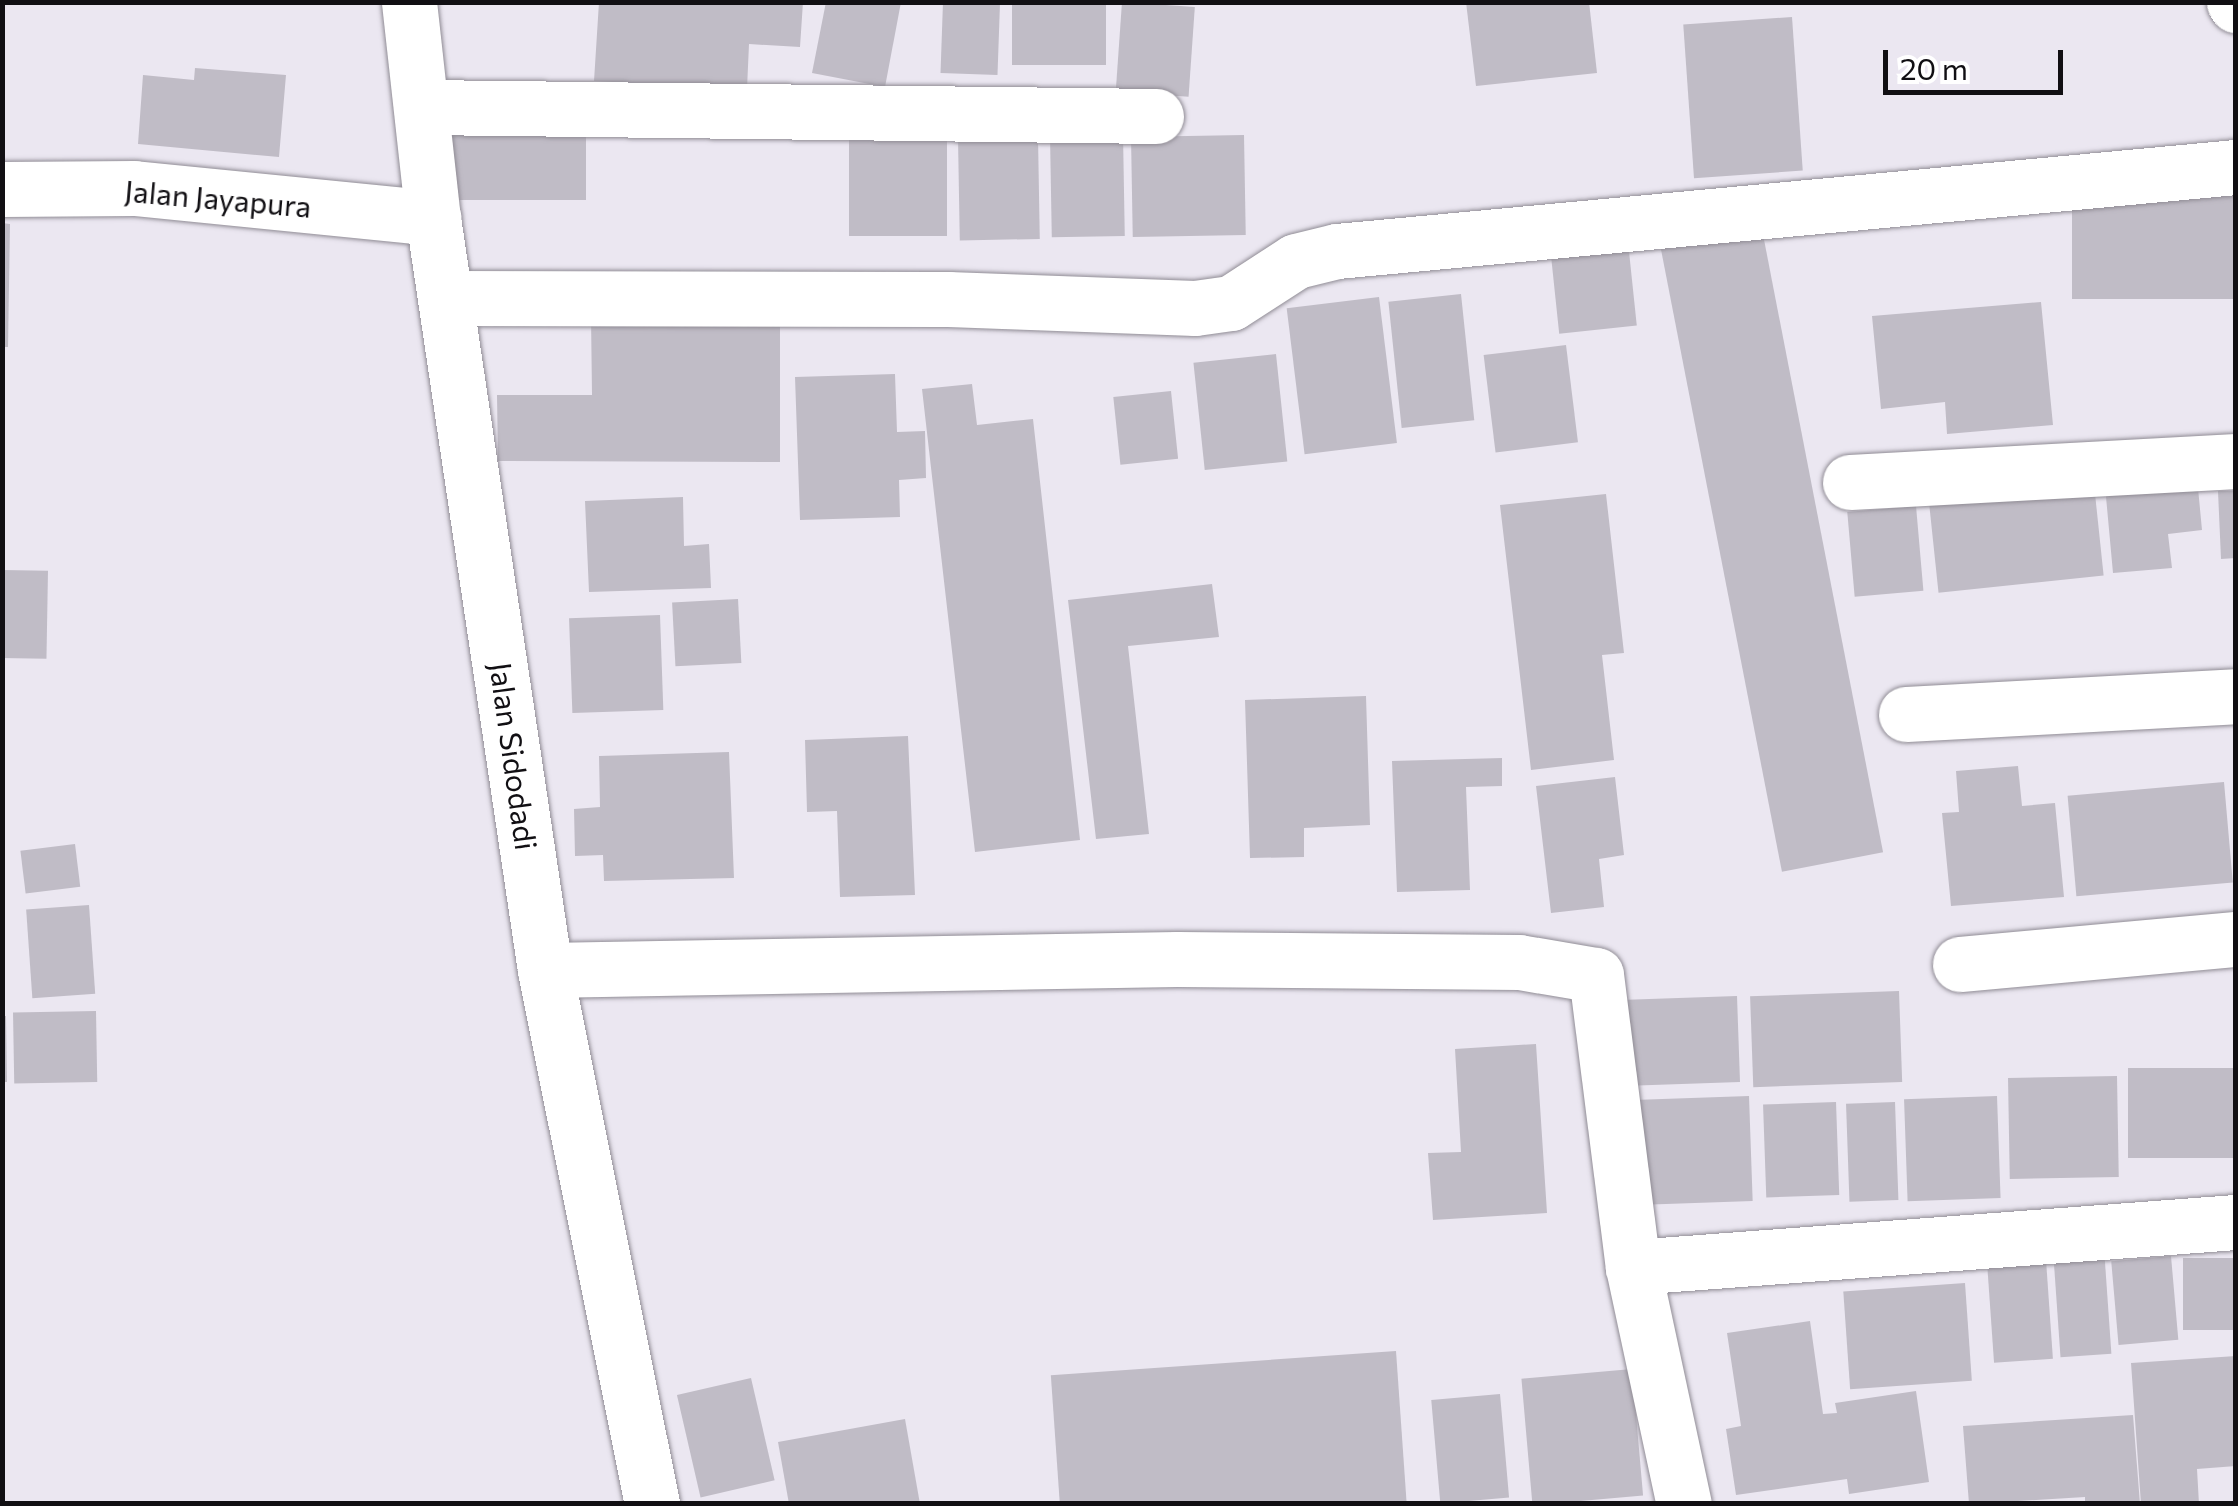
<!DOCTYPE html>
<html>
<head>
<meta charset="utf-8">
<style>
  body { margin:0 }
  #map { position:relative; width:2238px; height:1506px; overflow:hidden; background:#ebe7f1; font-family:Commissioner,sans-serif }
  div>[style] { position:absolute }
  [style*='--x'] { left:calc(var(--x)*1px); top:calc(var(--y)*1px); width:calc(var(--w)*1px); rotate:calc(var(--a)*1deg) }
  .building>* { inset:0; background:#c0bcc6; transform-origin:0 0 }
  .roads { filter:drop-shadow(0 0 2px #908c95) drop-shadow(0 0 2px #908c95) }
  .minor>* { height:55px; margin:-27.5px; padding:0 27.5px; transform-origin:27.5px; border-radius:27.5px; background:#fff }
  span { translate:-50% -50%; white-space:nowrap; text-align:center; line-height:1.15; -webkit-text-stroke:10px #fff; paint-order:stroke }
  .street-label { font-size:30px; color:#110f13 }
  .frame { position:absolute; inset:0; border:5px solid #110f13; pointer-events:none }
  .scale { position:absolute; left:1883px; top:50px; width:180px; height:45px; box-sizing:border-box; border:5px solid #110f13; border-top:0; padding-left:12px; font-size:30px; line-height:35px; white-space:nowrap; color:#110f13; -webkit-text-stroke:8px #fff; paint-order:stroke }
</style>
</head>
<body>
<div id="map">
  <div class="building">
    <i style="clip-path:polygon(599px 2px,803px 2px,800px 47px,749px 44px,747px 89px,594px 81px)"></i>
    <i style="clip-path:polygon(826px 2px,901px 2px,885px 87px,812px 73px)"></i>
    <i style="left:943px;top:2px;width:57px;height:71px;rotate:2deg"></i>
    <i style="left:1012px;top:2px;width:94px;height:63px"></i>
    <i style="left:1122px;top:2px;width:73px;height:90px;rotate:4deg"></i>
    <i style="clip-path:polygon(1466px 2px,1589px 2px,1597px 73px,1476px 86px)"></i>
    <i style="left:1792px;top:17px;width:154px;height:109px;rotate:86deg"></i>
    <i style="clip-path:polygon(195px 68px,286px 75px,279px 157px,138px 144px,143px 75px,194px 80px)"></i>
    <i style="left:440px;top:124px;width:146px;height:76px"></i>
    <i style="left:849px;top:134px;width:98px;height:102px"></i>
    <i style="left:1123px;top:134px;width:102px;height:73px;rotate:89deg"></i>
    <i style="left:1244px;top:135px;width:100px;height:113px;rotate:89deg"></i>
    <i style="left:1038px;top:137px;width:102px;height:80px;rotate:89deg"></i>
    <i style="left:2236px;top:191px;width:108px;height:164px;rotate:90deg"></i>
    <i style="left:1760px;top:219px;width:645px;height:103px;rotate:79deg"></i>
    <i style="clip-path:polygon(2px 223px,10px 224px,8px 347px,2px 347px)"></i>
    <i style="left:1628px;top:242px;width:84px;height:78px;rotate:84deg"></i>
    <i style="left:1461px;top:294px;width:127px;height:73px;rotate:84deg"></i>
    <i style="left:1379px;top:297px;width:147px;height:93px;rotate:83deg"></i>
    <i style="clip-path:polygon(2041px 302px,2053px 425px,1947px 434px,1945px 402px,1881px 409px,1872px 316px)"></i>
    <i style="clip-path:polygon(591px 317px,780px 317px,780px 462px,498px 461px,497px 395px,592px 395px)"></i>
    <i style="left:1566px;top:345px;width:98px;height:83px;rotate:83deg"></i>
    <i style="left:1276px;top:354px;width:108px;height:83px;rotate:84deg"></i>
    <i style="clip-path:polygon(895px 374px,897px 432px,925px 431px,926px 478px,899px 480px,900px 517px,800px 520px,795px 377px)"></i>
    <i style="clip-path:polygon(972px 384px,977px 425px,1033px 419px,1080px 840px,975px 852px,922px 389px)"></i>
    <i style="left:1171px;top:391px;width:68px;height:58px;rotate:84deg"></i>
    <i style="clip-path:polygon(2196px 467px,2202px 530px,2168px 534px,2172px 568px,2113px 573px,2104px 475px)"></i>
    <i style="left:2094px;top:484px;width:92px;height:166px;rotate:84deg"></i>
    <i style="clip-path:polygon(2218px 491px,2236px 491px,2236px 558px,2221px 559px)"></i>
    <i style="clip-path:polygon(1606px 494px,1624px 653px,1602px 655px,1614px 760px,1531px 770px,1500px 505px)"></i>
    <i style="clip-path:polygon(683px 497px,684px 546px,709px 544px,711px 588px,589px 592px,585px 501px)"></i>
    <i style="left:1916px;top:506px;width:85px;height:69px;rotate:85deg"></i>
    <i style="left:2px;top:570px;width:46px;height:88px;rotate:1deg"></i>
    <i style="clip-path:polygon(1212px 584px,1219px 637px,1128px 646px,1149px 834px,1096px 839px,1068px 600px)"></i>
    <i style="left:738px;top:599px;width:64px;height:66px;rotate:87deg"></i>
    <i style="left:660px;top:615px;width:95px;height:91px;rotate:88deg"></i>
    <i style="clip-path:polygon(1366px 696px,1370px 825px,1304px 828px,1304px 857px,1250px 858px,1245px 700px)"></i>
    <i style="clip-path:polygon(908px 736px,915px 895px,840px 897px,837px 811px,807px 812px,805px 740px)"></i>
    <i style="clip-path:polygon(729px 752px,734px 878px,604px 881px,603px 855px,575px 856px,574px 809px,600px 807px,599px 756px)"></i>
    <i style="clip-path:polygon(1502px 758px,1502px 786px,1466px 787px,1470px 890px,1397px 892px,1392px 761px)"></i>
    <i style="clip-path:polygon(2018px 766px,2022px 806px,2055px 803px,2064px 897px,1951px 906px,1942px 813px,1959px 812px,1956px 771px)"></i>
    <i style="clip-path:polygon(1615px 777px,1624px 855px,1599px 859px,1604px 907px,1551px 913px,1536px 786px)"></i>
    <i style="left:2224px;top:782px;width:101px;height:157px;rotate:85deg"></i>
    <i style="left:75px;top:844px;width:43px;height:55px;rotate:83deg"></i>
    <i style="left:89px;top:905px;width:89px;height:63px;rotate:86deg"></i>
    <i style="left:1899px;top:991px;width:91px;height:149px;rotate:88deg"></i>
    <i style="left:1737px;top:996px;width:86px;height:117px;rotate:88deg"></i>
    <i style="left:96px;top:1011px;width:71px;height:83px;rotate:89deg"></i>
    <i style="clip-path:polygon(2px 1016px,6px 1016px,7px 1082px,2px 1082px)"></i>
    <i style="clip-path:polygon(1536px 1044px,1547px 1213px,1433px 1220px,1428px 1153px,1461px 1152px,1455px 1049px)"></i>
    <i style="left:2236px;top:1068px;width:90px;height:108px;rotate:90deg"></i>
    <i style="left:2117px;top:1076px;width:101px;height:109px;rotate:89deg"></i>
    <i style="left:1749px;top:1096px;width:105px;height:123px;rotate:88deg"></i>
    <i style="left:1997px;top:1096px;width:102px;height:93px;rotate:88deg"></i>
    <i style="left:1836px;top:1102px;width:93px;height:73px;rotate:88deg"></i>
    <i style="left:1895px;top:1102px;width:98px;height:49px;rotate:88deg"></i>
    <i style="left:2104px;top:1248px;width:106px;height:51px;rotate:86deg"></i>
    <i style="left:2171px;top:1256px;width:84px;height:60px;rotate:85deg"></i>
    <i style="left:2236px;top:1258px;width:72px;height:53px;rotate:90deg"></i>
    <i style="left:2046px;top:1260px;width:99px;height:59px;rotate:86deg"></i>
    <i style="left:1965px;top:1283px;width:98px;height:122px;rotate:86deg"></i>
    <i style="clip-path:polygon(1810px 1321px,1823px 1414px,1837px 1413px,1835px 1403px,1916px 1391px,1929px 1482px,1849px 1494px,1847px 1479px,1736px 1495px,1726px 1429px,1741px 1426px,1727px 1333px)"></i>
    <i style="left:1396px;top:1351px;width:153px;height:346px;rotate:86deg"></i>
    <i style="clip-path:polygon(2236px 1356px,2236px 1466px,2197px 1469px,2199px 1504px,2141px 1504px,2131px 1363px)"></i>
    <i style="left:1632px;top:1369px;width:127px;height:111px;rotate:85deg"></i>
    <i style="left:751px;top:1378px;width:105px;height:76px;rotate:77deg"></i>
    <i style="left:1500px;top:1394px;width:104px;height:69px;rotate:85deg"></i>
    <i style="clip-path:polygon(2133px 1415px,2140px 1504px,2085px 1504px,2085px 1497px,1969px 1504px,1963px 1426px)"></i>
    <i style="clip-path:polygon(905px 1419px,920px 1504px,789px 1504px,778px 1442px)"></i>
  </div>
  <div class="roads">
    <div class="minor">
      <i style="--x:409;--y:2;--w:217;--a:83.7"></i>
      <i style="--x:433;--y:218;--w:760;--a:81.53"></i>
      <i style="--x:545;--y:970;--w:545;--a:78.67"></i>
      <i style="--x:2234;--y:2;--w:4;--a:56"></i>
      <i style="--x:422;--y:107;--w:734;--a:0.7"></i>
      <i style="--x:2;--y:189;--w:132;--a:-0.4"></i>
      <i style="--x:134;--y:188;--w:301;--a:5.7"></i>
      <i style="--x:447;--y:298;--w:501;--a:0.11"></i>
      <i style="--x:948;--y:299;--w:247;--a:2.1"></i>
      <i style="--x:1195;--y:308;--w:36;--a:-8"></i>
      <i style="--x:1231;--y:303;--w:77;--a:-32.9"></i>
      <i style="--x:1296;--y:261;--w:42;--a:-13.7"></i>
      <i style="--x:1337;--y:251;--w:903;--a:-5.34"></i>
      <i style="--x:1850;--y:482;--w:387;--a:-3.1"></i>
      <i style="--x:1906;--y:714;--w:330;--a:-3.1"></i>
      <i style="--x:1960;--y:964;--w:277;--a:-5.2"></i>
      <i style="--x:545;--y:970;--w:632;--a:-1"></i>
      <i style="--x:1177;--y:959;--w:342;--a:0.5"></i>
      <i style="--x:1519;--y:962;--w:78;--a:9.6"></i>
      <i style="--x:1596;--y:975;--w:294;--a:82.8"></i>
      <i style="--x:1633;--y:1267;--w:242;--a:77.9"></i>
      <i style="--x:1633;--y:1267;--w:605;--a:-4.27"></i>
    </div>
  </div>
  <div class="street-label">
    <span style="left:218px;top:198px;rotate:5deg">Jalan Jayapura</span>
    <span style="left:514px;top:756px;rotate:82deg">Jalan Sidodadi</span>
  </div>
  <div class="frame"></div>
  <div class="scale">20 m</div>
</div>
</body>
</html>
